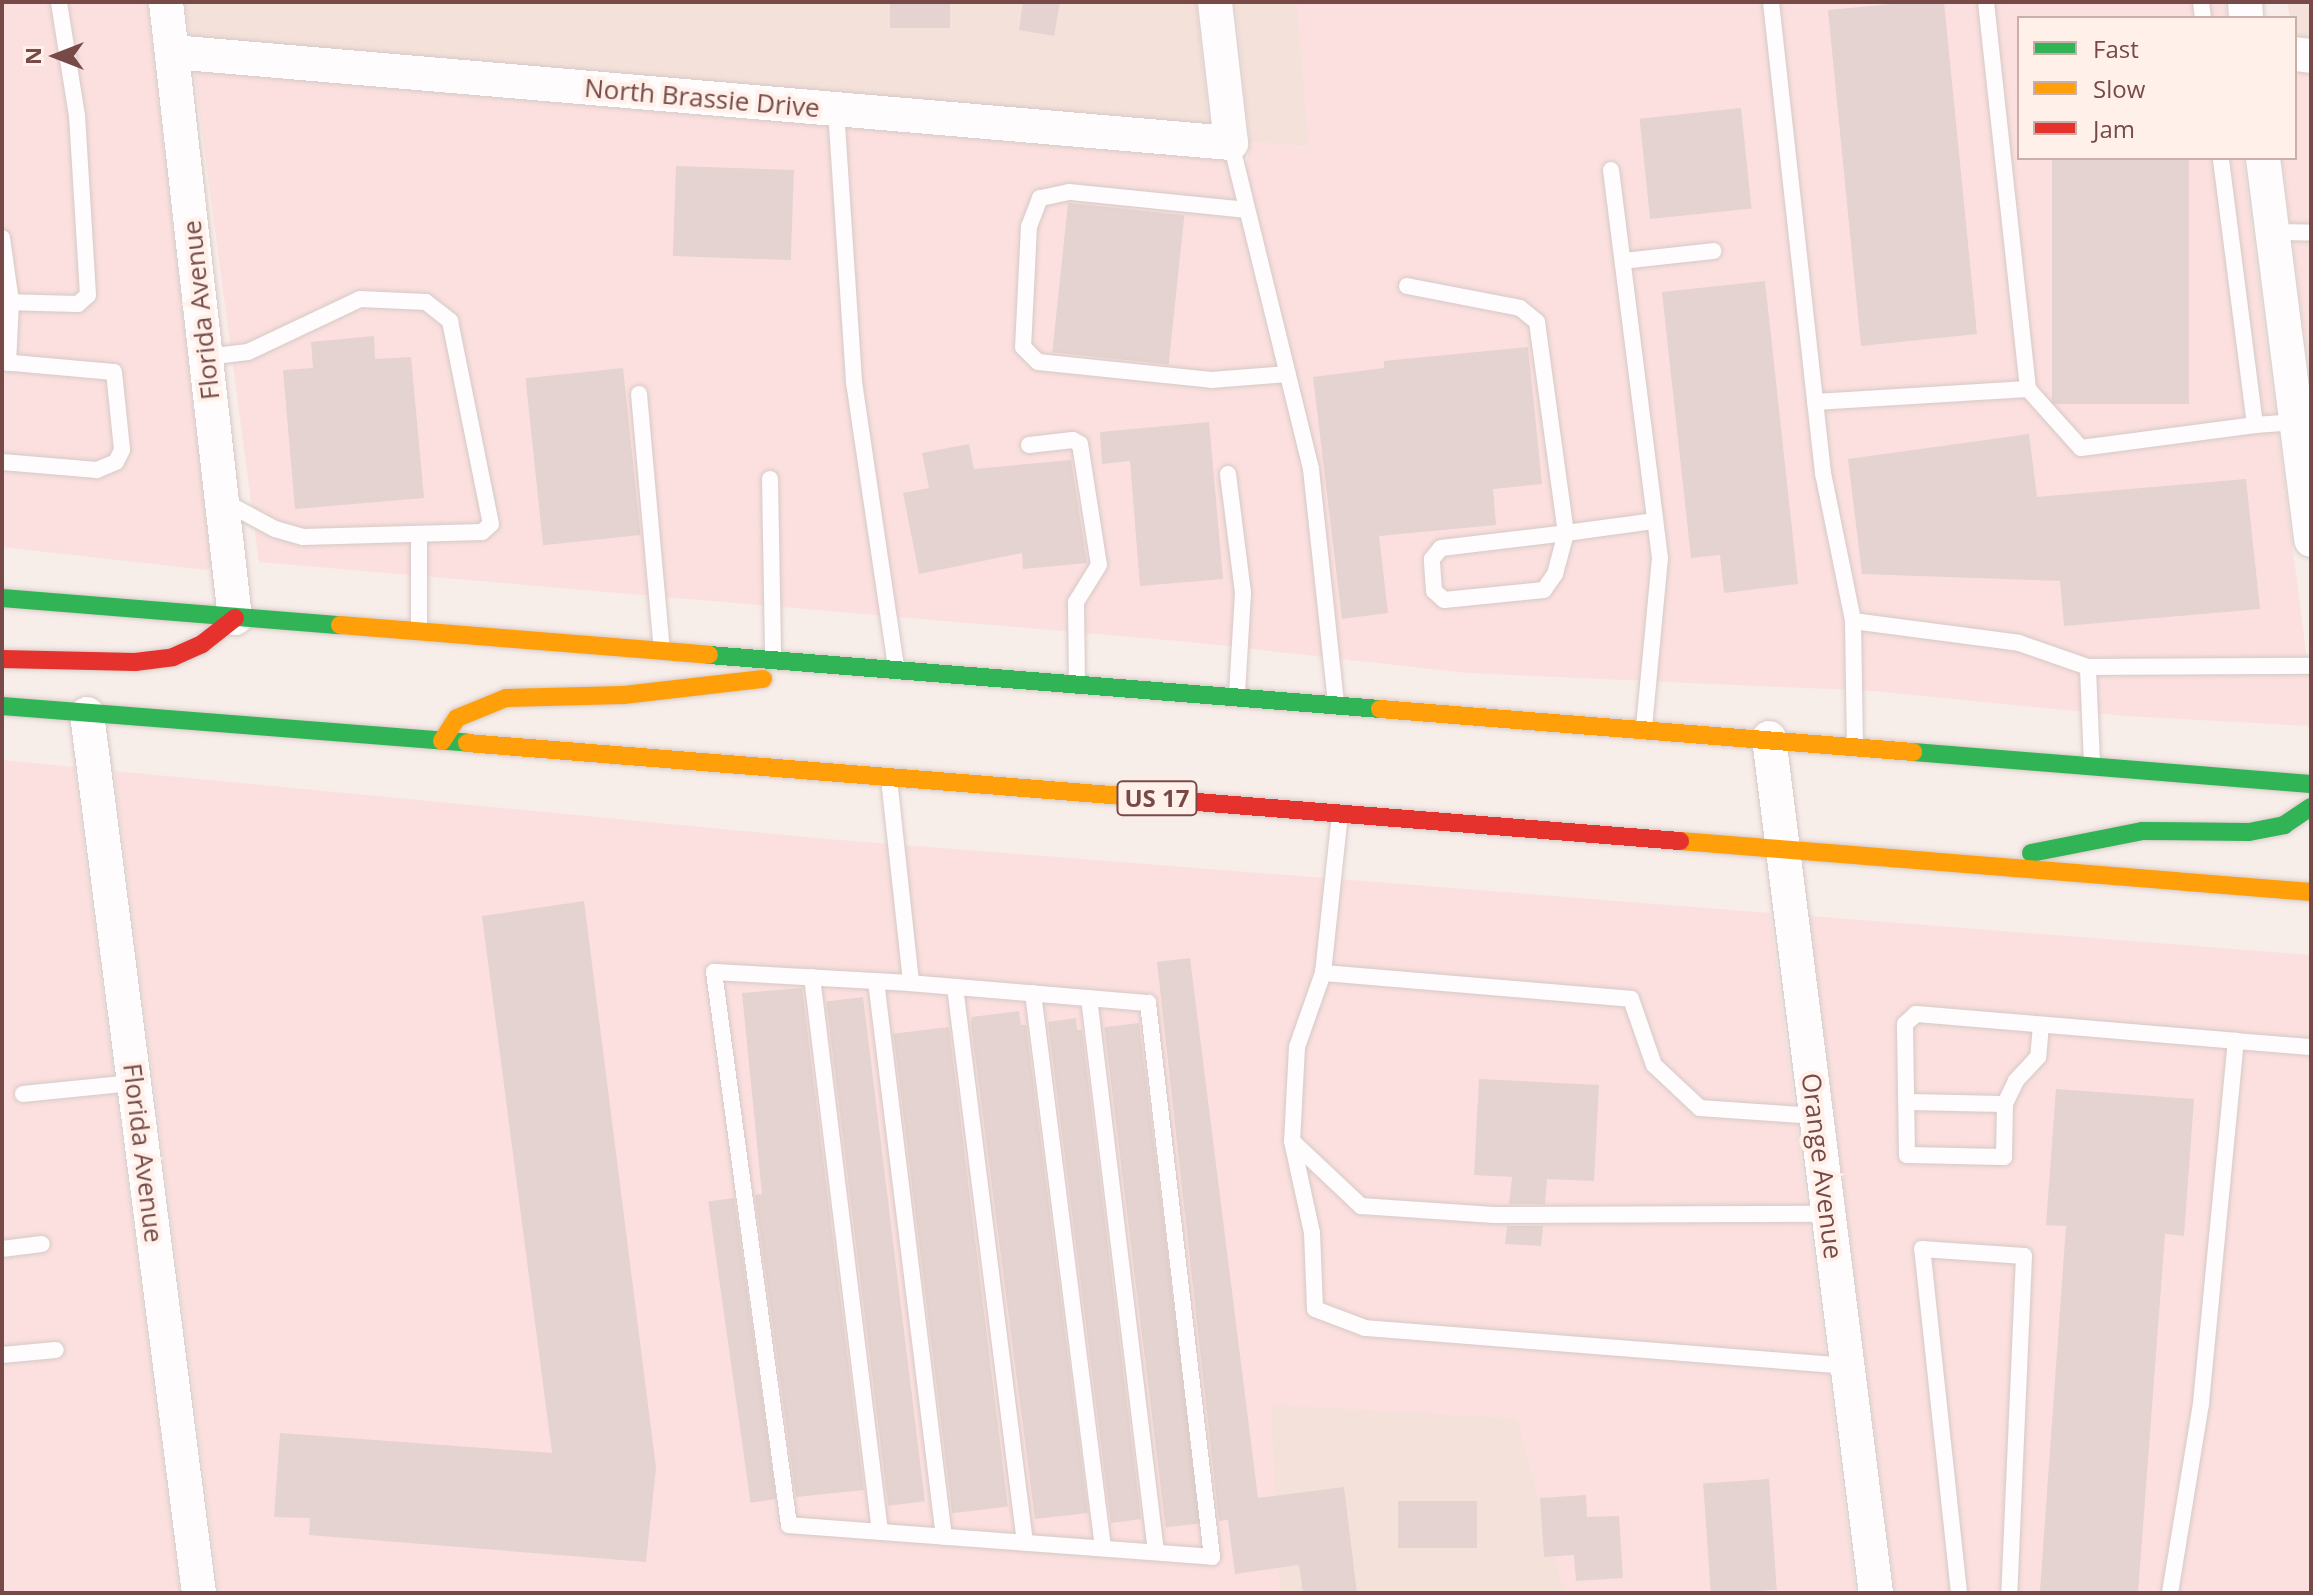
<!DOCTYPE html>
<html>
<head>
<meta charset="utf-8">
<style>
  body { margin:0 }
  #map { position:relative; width:2313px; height:1595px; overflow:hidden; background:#f7ede9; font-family:"Open Sans",sans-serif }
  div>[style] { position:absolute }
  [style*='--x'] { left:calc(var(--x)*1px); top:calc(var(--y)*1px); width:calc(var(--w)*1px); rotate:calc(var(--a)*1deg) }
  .residential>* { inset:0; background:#f4e1da }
  .commercial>* { inset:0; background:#fbe0df }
  .building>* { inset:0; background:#e4d3d0; transform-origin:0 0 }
  .roads { filter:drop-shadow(0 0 2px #d6c9c6) drop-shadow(0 0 2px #d6c9c6) }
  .lane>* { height:16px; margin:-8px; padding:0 8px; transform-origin:8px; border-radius:8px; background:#fefcfc }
  .street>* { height:34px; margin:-17px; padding:0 17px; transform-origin:17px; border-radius:17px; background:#fefcfc }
  .fast>* { height:18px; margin:-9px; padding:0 9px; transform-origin:9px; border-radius:9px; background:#30b455 }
  .slow>* { height:18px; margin:-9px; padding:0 9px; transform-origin:9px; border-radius:9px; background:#ff9f0a }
  .jam>* { height:18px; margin:-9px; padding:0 9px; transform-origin:9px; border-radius:9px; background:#e5322d }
  span { translate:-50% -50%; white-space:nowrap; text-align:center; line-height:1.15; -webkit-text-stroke:8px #fff1ea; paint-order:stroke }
  .shield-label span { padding:2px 6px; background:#fff1ea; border:2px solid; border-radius:6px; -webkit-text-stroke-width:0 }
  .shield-label { font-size:24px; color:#774a48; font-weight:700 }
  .street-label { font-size:26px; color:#774a48 }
  .frame { position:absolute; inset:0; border:4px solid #774a48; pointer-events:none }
  .legend { position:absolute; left:2017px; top:16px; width:280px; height:144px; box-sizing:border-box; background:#fff1ea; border:2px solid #c9aea9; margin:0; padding:10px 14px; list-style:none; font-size:24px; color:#774a48 }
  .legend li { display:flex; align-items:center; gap:16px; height:40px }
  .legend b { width:40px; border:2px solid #c9aea9 }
  .north { position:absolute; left:16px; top:16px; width:80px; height:80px; -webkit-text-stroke:6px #fff1ea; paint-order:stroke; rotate:270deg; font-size:22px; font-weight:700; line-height:32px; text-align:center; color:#774a48 }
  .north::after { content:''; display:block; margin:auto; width:28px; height:36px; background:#774a48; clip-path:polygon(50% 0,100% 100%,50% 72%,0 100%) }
</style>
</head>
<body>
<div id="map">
  <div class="residential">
    <i style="clip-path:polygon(185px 2px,1196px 2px,1209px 124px,190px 37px)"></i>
    <i style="clip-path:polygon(1235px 2px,1297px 2px,1309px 147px,1250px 142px)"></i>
    <i style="clip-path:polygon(2287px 2px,2311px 2px,2311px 39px,2295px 37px,2295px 18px,2290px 18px)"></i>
    <i style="clip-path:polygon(1270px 1404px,1517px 1418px,1565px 1593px,1280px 1593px)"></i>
  </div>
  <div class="commercial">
    <i style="clip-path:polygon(2px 2px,147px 2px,211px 566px,207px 570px,2px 547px)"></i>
    <i style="clip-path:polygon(1297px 2px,2225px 2px,2227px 18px,2019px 18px,2019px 158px,2243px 158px,2311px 692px,2311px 726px,2126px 716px,1873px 691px,1467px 673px,1190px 642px,259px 562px,194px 71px,1247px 162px,1250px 142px,1309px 147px)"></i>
    <i style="clip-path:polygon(2295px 71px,2311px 73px,2311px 384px,2282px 158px,2295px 158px)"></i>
    <i style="clip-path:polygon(2px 760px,74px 767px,180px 1593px,2px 1593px)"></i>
    <i style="clip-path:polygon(114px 771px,827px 839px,1770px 913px,1856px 1593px,1565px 1593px,1517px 1418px,1271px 1405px,1280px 1593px,219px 1593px)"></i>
    <i style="clip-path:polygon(1810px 916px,2311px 955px,2311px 1593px,1895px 1593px)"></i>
  </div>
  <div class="building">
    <i style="left:890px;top:2px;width:60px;height:26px"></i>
    <i style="clip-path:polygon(1023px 2px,1060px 2px,1054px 36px,1019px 30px)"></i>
    <i style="clip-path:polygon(1914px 2px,1944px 2px,1977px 334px,1861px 346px,1828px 10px)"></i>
    <i style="left:1741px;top:108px;width:101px;height:102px;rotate:84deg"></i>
    <i style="left:2052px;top:158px;width:137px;height:246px"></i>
    <i style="left:676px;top:166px;width:118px;height:90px;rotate:2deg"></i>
    <i style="left:1068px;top:203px;width:117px;height:150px;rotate:6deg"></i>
    <i style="clip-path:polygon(1765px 281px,1798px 584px,1724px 593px,1720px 555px,1691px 558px,1662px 292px)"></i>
    <i style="clip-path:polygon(374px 336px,375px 359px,411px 357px,424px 498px,295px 509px,283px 370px,313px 368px,311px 342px)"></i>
    <i style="clip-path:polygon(1528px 347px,1542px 484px,1493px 489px,1496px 525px,1379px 536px,1388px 613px,1342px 619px,1313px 377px,1384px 368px,1384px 361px)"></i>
    <i style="left:623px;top:368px;width:168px;height:98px;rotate:84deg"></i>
    <i style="clip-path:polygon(1209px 422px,1223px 579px,1140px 586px,1130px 461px,1102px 464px,1100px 432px)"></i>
    <i style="clip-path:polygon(2029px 434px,2037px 497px,2246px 479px,2260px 609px,2064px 626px,2060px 581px,1862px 574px,1848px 459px)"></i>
    <i style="clip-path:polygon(969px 444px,974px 469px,1071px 460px,1087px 563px,1023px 569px,1022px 553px,919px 574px,903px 493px,929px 488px,922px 453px)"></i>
    <i style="clip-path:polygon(584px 901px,656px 1468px,646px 1562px,309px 1535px,310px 1518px,274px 1517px,280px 1433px,552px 1453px,482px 916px)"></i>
    <i style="clip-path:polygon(1190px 958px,1258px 1498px,1344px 1487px,1357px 1593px,1303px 1593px,1299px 1565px,1235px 1574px,1228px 1520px,1219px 1521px,1157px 962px)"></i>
    <i style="clip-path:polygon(802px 988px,864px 1490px,796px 1497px,755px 1195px,762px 1194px,742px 993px)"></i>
    <i style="left:863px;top:997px;width:508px;height:37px;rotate:83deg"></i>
    <i style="clip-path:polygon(1019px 1011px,1021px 1025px,1026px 1025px,1088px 1513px,1035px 1519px,971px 1024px,972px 1017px)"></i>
    <i style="clip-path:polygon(1076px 1018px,1077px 1030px,1082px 1030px,1141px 1519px,1111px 1523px,1048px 1022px)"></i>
    <i style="left:1139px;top:1023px;width:504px;height:35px;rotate:83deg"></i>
    <i style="left:949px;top:1027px;width:483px;height:56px;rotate:83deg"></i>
    <i style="clip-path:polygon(1479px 1079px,1599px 1085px,1594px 1181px,1547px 1179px,1545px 1204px,1509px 1204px,1512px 1177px,1474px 1175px)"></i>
    <i style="clip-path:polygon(2056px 1089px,2194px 1099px,2184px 1236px,2165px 1234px,2138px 1593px,2040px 1591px,2066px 1226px,2046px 1225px)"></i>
    <i style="left:734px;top:1198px;width:304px;height:26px;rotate:82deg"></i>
    <i style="clip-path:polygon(1507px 1226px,1543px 1226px,1541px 1246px,1505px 1244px)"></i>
    <i style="left:1769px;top:1479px;width:111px;height:66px;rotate:86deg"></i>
    <i style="clip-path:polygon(1586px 1495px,1587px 1517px,1619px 1516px,1623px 1578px,1576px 1581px,1574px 1555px,1544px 1557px,1540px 1498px)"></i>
    <i style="left:1398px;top:1501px;width:79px;height:47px"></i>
  </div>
  <div class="roads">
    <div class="lane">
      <i style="--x:1771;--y:2;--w:474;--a:83.7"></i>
      <i style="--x:1823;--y:473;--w:151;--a:78.5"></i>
      <i style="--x:1853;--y:621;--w:123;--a:89.1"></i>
      <i style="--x:1986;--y:2;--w:389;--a:83.8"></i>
      <i style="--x:2201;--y:2;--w:16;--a:83"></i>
      <i style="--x:836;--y:110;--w:273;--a:86.2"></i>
      <i style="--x:854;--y:382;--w:289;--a:81.6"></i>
      <i style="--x:1231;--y:143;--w:336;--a:76.2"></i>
      <i style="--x:1311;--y:469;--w:235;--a:83.9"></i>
      <i style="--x:1611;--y:170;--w:391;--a:82.8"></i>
      <i style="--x:1660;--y:558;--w:170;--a:95.4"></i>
      <i style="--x:1247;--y:210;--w:179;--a:-174.2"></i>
      <i style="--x:1069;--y:192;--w:30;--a:168"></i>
      <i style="--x:1040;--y:198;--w:30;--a:111"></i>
      <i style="--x:1029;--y:226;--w:121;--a:92.8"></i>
      <i style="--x:1023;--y:347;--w:21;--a:45"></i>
      <i style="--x:1038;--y:362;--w:174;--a:5.9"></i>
      <i style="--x:1211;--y:380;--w:77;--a:-4.5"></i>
      <i style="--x:2272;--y:232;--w:39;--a:1"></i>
      <i style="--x:2;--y:238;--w:65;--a:82"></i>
      <i style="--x:11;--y:302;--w:61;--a:92.8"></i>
      <i style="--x:1623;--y:261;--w:91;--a:-6.3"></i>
      <i style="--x:1407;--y:286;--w:115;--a:11"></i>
      <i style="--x:1520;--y:308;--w:22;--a:39"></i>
      <i style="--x:1537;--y:322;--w:213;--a:82.2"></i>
      <i style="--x:1566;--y:533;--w:42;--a:105"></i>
      <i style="--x:1555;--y:574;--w:19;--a:125"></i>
      <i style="--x:1544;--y:590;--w:100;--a:174.3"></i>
      <i style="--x:1444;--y:600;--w:13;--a:-138"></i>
      <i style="--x:1434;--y:591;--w:32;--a:-94"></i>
      <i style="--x:1432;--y:559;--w:14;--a:-51"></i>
      <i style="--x:1441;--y:548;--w:126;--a:-6.8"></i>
      <i style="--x:1566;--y:533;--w:90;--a:-7.7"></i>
      <i style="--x:2;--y:302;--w:76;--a:1.5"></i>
      <i style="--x:78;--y:304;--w:13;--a:-42"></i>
      <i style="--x:88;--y:295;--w:179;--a:-93.5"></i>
      <i style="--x:77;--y:116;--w:115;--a:-99"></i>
      <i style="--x:207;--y:357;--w:41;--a:-7"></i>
      <i style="--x:248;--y:352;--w:124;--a:-25.3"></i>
      <i style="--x:360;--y:299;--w:66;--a:2.6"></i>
      <i style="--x:426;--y:302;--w:31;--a:38"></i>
      <i style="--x:450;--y:321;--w:207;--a:78.6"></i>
      <i style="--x:491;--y:524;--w:12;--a:138"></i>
      <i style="--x:482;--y:532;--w:179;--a:178.4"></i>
      <i style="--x:303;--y:537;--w:29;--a:-164"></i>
      <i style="--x:275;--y:529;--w:59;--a:-151.7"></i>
      <i style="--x:2;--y:362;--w:112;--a:5.1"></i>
      <i style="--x:114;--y:372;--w:78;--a:84.1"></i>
      <i style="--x:122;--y:450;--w:13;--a:117"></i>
      <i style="--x:116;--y:462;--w:21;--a:157"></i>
      <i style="--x:97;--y:470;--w:95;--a:-175.2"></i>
      <i style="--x:639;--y:394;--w:257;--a:84.9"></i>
      <i style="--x:1815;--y:402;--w:213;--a:-3.5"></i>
      <i style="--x:2028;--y:389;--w:79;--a:48.1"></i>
      <i style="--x:2081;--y:448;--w:176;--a:-7.5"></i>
      <i style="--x:2255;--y:425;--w:269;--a:-97.3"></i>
      <i style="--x:2255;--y:425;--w:41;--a:-4.2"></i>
      <i style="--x:1029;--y:445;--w:44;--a:-6.5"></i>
      <i style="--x:1073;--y:440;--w:8;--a:30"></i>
      <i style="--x:1080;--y:444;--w:122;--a:81.1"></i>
      <i style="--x:1099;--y:565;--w:44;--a:121.9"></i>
      <i style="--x:1076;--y:602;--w:80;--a:89.3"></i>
      <i style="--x:1228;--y:474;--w:120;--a:82.8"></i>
      <i style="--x:1243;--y:593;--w:102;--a:93.4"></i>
      <i style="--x:770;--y:479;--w:180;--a:89"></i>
      <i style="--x:419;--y:536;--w:95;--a:90"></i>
      <i style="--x:1853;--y:621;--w:167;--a:7.5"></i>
      <i style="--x:2019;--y:643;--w:73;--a:19.2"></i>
      <i style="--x:2092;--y:764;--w:97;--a:-92.4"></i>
      <i style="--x:2088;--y:667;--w:223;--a:-0.3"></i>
      <i style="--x:889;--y:779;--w:205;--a:83.8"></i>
      <i style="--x:911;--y:983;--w:197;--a:-176.8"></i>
      <i style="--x:714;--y:972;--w:558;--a:82.28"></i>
      <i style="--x:789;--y:1525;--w:424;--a:4.3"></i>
      <i style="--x:1212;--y:1557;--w:558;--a:-96.59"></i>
      <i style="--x:1148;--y:1003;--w:238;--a:-175.2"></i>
      <i style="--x:1340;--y:814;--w:160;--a:96.1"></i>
      <i style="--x:1323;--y:973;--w:78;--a:109.4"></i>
      <i style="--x:1297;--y:1047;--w:94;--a:93"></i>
      <i style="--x:1292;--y:1141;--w:94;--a:77.7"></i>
      <i style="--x:1312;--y:1233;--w:76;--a:87.7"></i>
      <i style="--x:1315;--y:1309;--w:53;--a:20.8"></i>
      <i style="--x:1365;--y:1328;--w:483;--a:4.5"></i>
      <i style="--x:1323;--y:973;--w:309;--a:4.8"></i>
      <i style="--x:1631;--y:999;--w:70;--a:70.8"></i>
      <i style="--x:1654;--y:1065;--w:63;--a:43.1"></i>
      <i style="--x:1700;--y:1108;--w:115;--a:4"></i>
      <i style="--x:812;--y:977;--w:559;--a:83.01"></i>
      <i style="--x:876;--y:981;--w:560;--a:83.03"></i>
      <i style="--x:955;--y:987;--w:560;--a:82.82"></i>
      <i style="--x:1033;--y:993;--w:559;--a:82.81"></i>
      <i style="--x:1089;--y:998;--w:558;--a:83.1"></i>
      <i style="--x:2041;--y:1025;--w:32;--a:95"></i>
      <i style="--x:2038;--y:1057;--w:33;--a:133"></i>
      <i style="--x:2016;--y:1081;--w:25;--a:116"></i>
      <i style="--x:2005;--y:1104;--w:53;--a:91.1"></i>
      <i style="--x:2004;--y:1157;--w:97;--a:-178.8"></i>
      <i style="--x:1907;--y:1155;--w:131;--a:-90.9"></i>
      <i style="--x:1905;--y:1024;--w:15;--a:-42"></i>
      <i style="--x:1916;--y:1014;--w:321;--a:4.8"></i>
      <i style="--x:23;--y:1094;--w:112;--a:-5.7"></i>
      <i style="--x:1907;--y:1102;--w:98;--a:1.2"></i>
      <i style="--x:1292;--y:1141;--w:95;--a:43.3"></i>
      <i style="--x:1361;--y:1206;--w:133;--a:3.9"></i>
      <i style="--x:1494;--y:1215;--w:334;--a:-0.2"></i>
      <i style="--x:2;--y:1249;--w:40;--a:-7.1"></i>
      <i style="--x:2;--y:1355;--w:54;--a:-5.3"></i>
      <i style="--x:1959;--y:1593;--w:346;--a:-96.1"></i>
      <i style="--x:1922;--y:1249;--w:102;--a:3.9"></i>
      <i style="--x:2024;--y:1256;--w:337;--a:92.5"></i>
      <i style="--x:2170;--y:1593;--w:193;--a:-80.7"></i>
      <i style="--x:2201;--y:1403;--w:364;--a:-84.5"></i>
      <i style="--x:2236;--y:1041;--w:75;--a:4.6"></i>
    </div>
    <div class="street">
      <i style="--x:166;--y:2;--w:620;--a:83.61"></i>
      <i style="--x:2245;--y:2;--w:16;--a:86"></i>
      <i style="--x:173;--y:52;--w:1062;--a:4.92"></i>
      <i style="--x:1231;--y:143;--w:142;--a:-96.5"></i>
      <i style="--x:2295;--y:54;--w:16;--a:7"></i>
      <i style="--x:2263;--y:158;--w:385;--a:82.8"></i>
      <i style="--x:87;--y:714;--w:886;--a:82.74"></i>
      <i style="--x:1769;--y:738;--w:862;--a:82.87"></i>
    </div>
    <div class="fast">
      <i style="--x:2;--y:598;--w:339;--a:4.6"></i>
      <i style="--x:709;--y:655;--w:673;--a:4.6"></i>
      <i style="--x:2;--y:706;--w:466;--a:4.5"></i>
      <i style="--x:1913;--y:752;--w:399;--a:4.6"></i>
      <i style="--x:2031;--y:853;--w:113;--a:-11.2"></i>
      <i style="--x:2142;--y:831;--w:107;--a:0.5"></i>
      <i style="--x:2249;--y:832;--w:36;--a:-11"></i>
      <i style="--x:2284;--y:825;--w:32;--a:-34"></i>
    </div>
    <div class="slow">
      <i style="--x:340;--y:625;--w:370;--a:4.6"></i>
      <i style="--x:1380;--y:709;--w:535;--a:4.61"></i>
      <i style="--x:442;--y:741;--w:27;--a:-57"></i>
      <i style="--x:457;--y:718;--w:53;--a:-22.2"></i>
      <i style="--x:506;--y:698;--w:118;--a:-1.5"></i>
      <i style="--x:624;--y:695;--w:140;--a:-6.6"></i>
      <i style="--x:467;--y:743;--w:670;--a:4.62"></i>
      <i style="--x:1680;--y:841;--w:633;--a:4.62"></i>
    </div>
    <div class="jam">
      <i style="--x:2;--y:659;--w:133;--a:1.3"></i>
      <i style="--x:135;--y:662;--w:38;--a:-7"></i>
      <i style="--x:173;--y:657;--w:32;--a:-24"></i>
      <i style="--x:202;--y:644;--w:42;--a:-38.2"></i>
      <i style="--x:1135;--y:797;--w:547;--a:4.62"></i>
    </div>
  </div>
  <div class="shield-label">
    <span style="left:1157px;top:798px">US 17</span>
  </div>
  <div class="street-label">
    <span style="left:702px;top:98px;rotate:5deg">North Brassie Drive</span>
    <span style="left:201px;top:310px;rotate:-96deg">Florida Avenue</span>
    <span style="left:143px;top:1153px;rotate:83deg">Florida Avenue</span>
    <span style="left:1822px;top:1166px;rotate:83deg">Orange Avenue</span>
  </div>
  <div class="frame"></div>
  <ul class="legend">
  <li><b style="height:10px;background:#30b455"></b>Fast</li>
  <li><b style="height:10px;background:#ff9f0a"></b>Slow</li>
  <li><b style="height:10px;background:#e5322d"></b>Jam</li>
  </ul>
  <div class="north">N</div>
</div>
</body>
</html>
